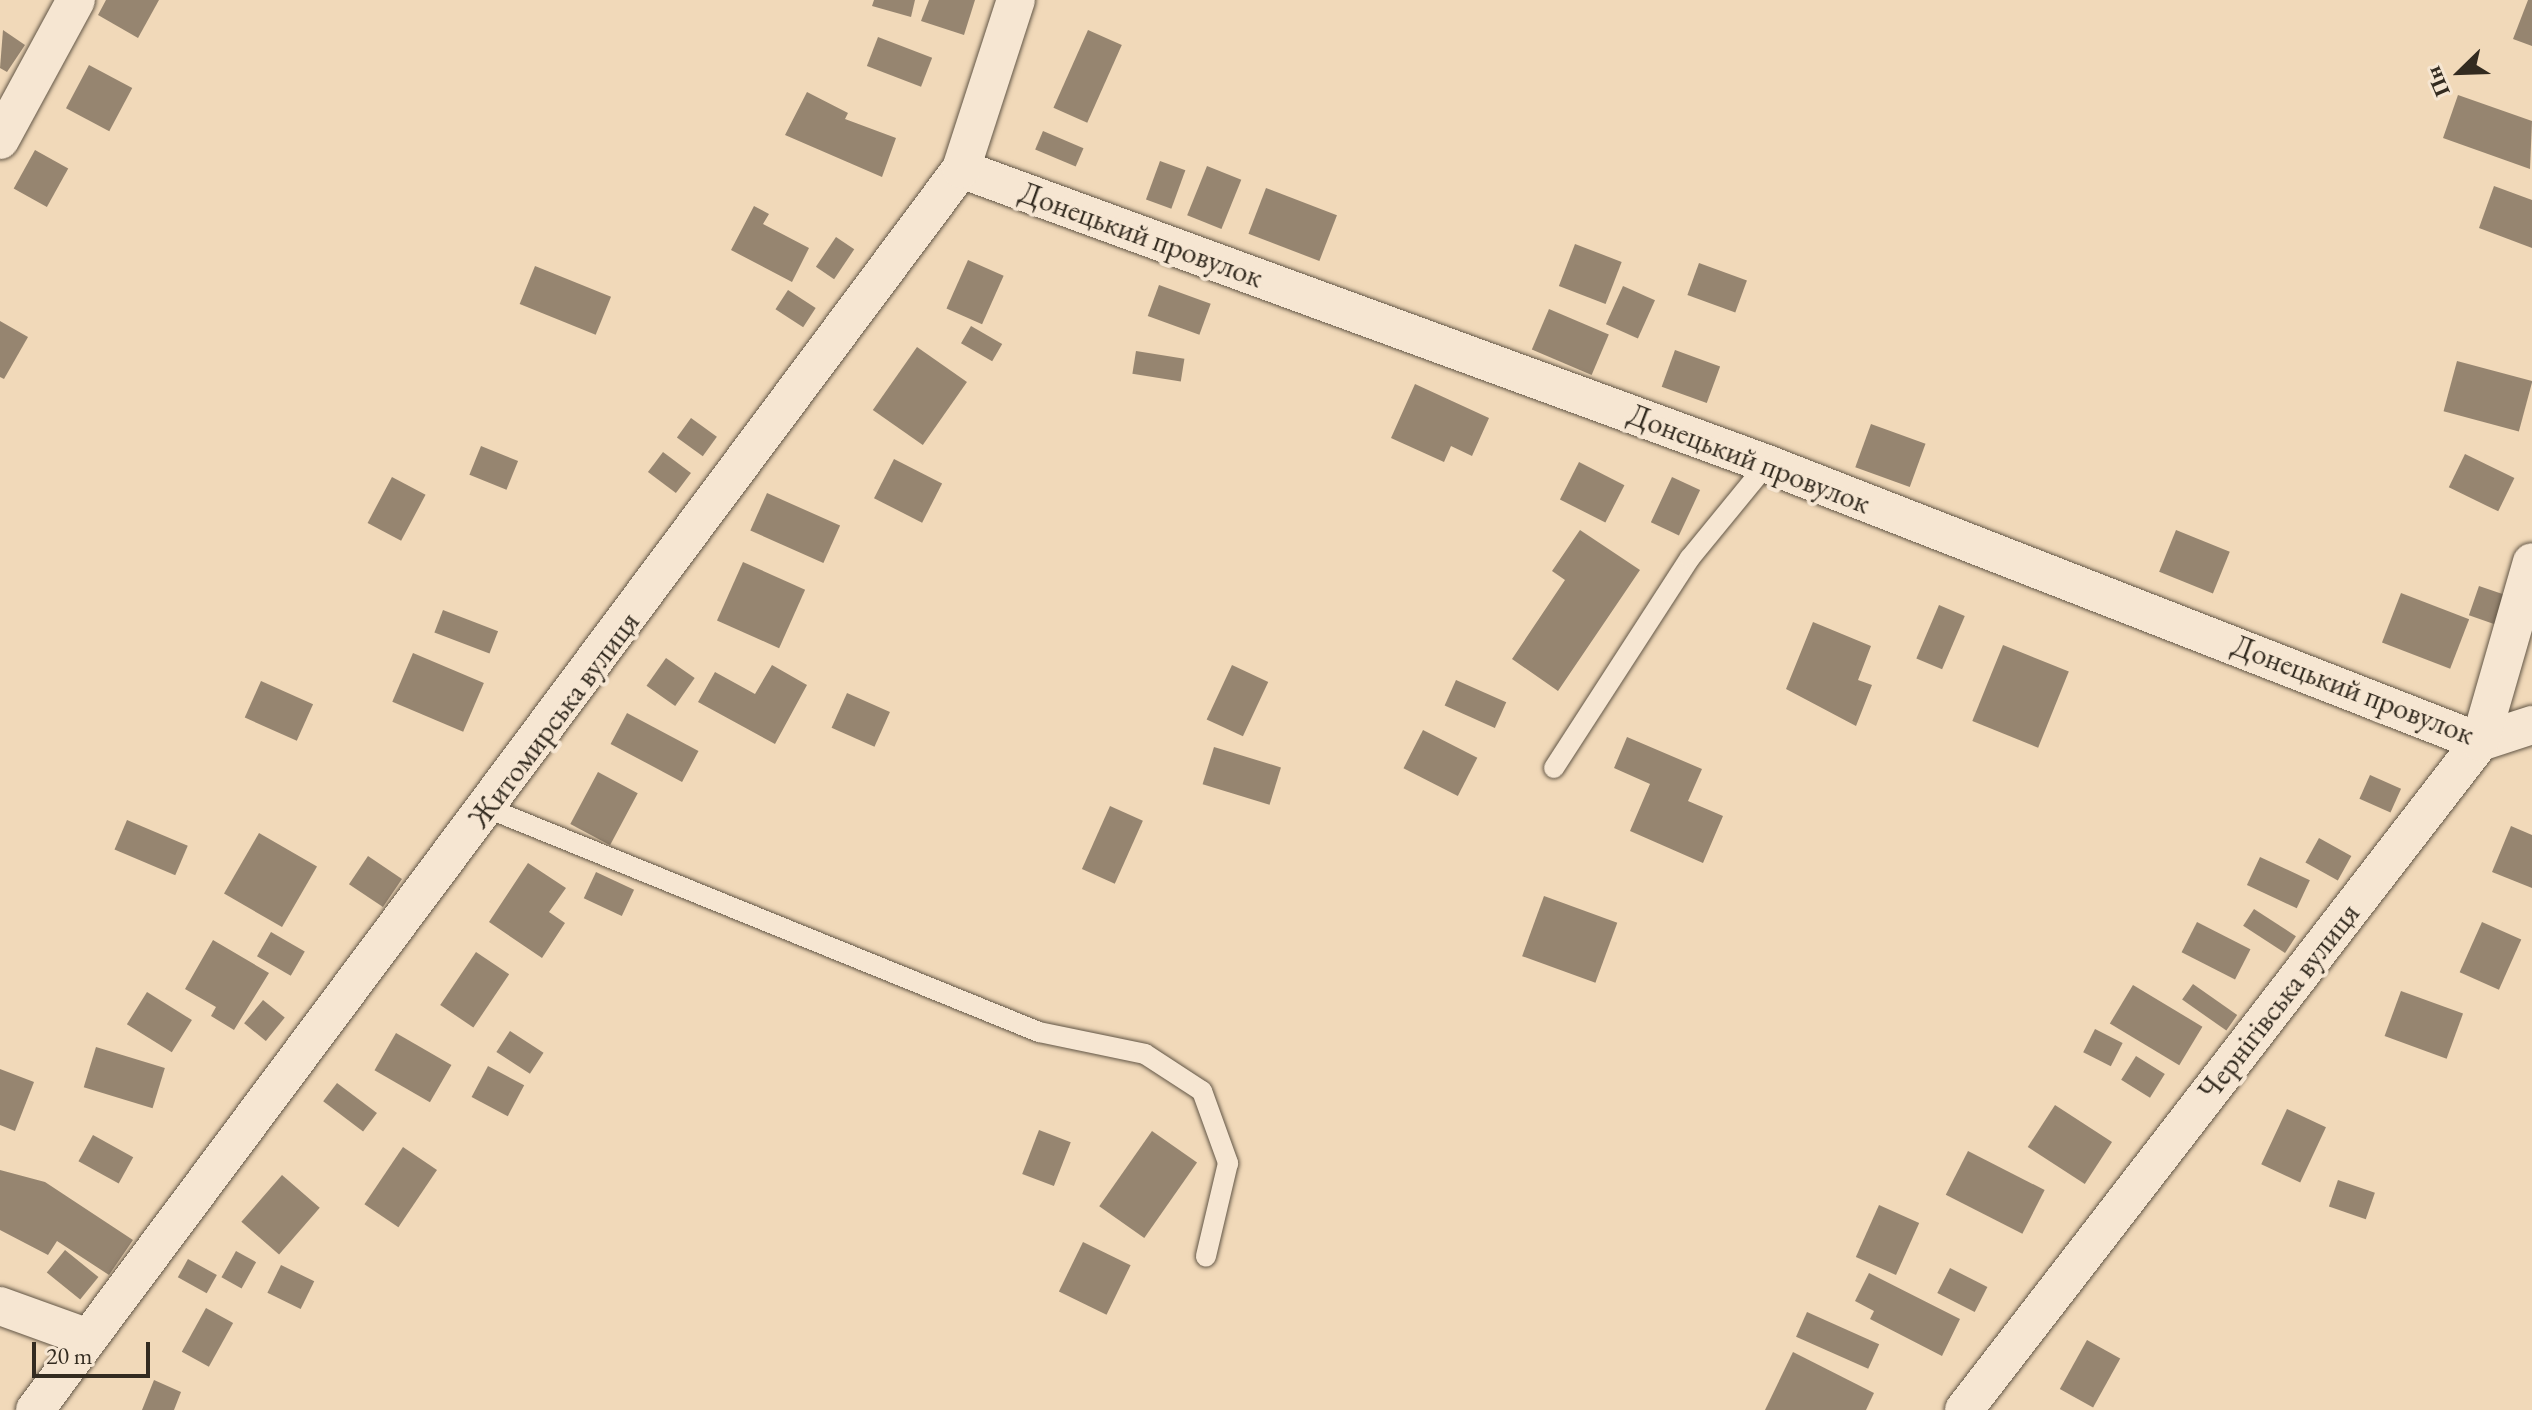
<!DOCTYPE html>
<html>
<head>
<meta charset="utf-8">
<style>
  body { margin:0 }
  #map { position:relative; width:2532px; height:1410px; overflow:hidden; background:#f1d9b9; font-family:"EB Garamond",serif }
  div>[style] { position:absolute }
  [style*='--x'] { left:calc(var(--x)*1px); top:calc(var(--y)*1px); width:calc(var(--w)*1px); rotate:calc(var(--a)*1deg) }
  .building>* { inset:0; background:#968570; transform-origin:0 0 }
  .roads { filter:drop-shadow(0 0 2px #625646) drop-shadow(0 0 2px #625646) }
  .lane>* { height:20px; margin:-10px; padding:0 10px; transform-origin:10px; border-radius:10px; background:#f6e6d2 }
  .street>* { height:38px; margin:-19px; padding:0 19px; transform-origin:19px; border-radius:19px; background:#f6e6d2 }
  span { translate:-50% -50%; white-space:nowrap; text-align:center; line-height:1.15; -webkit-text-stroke:8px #f6e6d2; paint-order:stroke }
  .street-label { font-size:30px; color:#332b20 }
  .north { position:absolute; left:2420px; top:32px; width:80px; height:80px; -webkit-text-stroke:6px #f6e6d2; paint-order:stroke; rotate:247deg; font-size:22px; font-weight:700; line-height:32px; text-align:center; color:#332b20 }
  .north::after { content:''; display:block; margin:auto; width:28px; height:36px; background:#332b20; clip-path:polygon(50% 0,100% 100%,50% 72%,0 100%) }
  .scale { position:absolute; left:32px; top:1342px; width:118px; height:36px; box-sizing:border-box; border:4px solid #332b20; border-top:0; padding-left:10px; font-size:24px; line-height:28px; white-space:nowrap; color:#332b20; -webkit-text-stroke:6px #f6e6d2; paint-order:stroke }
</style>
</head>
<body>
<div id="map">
  <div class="building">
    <i style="clip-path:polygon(106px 0,159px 0,138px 38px,98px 15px)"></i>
    <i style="clip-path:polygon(874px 0,915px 0,911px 17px,872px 6px)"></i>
    <i style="clip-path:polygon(929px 0,975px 0,964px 35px,921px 21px)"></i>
    <i style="clip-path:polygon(2528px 0,2532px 0,2532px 46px,2513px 39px)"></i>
    <i style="clip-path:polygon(3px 30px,25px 45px,7px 72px,0 68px)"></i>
    <i style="left:1088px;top:30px;width:37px;height:85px;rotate:24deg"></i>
    <i style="left:878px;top:37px;width:58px;height:31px;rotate:21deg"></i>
    <i style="left:89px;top:65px;width:49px;height:49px;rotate:28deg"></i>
    <i style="clip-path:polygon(807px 92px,848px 113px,845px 119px,896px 138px,882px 177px,785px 135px)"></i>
    <i style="clip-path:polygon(2458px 95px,2532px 121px,2530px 169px,2443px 138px)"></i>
    <i style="left:1043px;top:131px;width:44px;height:20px;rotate:23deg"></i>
    <i style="left:35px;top:150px;width:38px;height:44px;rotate:29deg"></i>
    <i style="left:1160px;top:161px;width:27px;height:41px;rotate:20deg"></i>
    <i style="left:1207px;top:166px;width:37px;height:53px;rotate:22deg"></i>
    <i style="clip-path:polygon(2494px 186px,2532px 200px,2532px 248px,2479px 228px)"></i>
    <i style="left:1266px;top:188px;width:76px;height:49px;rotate:21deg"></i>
    <i style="clip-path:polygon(754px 206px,769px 214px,763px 224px,809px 248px,792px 282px,731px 250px)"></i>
    <i style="left:836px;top:237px;width:22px;height:36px;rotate:34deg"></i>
    <i style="left:1575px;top:244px;width:50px;height:45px;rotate:21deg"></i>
    <i style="left:968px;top:260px;width:39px;height:53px;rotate:24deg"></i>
    <i style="left:1699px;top:263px;width:51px;height:34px;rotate:20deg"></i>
    <i style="left:535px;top:266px;width:82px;height:41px;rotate:22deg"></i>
    <i style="left:1159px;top:285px;width:55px;height:33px;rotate:20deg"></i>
    <i style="left:1623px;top:286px;width:35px;height:42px;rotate:24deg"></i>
    <i style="left:788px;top:290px;width:33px;height:23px;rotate:33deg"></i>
    <i style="left:1549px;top:309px;width:65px;height:44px;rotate:23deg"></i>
    <i style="clip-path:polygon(0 321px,28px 337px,4px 379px,0 377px)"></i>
    <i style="left:971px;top:326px;width:36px;height:20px;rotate:30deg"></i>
    <i style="left:917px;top:347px;width:61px;height:77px;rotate:35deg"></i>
    <i style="left:1675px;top:350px;width:48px;height:39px;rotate:20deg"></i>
    <i style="left:1136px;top:351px;width:49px;height:23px;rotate:9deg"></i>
    <i style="left:2457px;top:361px;width:78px;height:52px;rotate:15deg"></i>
    <i style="clip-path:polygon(1415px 384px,1489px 418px,1472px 456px,1451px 446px,1444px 462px,1391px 438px)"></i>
    <i style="left:691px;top:418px;width:32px;height:24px;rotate:36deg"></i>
    <i style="left:1871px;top:424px;width:58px;height:46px;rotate:20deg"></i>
    <i style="left:481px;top:446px;width:40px;height:31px;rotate:22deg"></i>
    <i style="left:663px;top:452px;width:35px;height:25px;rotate:37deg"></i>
    <i style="left:2465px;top:454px;width:55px;height:37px;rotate:26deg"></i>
    <i style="left:894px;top:459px;width:54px;height:44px;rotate:27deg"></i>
    <i style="left:1579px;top:462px;width:51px;height:42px;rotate:27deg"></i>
    <i style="left:392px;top:477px;width:38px;height:52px;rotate:28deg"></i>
    <i style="left:1672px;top:477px;width:31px;height:50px;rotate:25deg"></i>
    <i style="left:767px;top:493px;width:80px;height:41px;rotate:24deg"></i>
    <i style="clip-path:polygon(1580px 530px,1640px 570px,1558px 691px,1512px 659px,1565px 580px,1552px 571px)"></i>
    <i style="left:2176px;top:530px;width:58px;height:45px;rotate:22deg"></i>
    <i style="left:743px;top:562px;width:68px;height:64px;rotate:24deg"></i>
    <i style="left:2479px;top:586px;width:28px;height:31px;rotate:19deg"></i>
    <i style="left:2401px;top:593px;width:73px;height:53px;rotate:21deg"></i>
    <i style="left:1939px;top:605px;width:28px;height:58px;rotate:23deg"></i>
    <i style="left:443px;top:610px;width:59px;height:24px;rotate:21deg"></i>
    <i style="clip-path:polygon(1813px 622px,1871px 646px,1858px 680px,1872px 685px,1856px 726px,1786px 689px)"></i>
    <i style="left:2003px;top:645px;width:71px;height:82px;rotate:22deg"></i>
    <i style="left:413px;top:653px;width:77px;height:53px;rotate:23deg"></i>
    <i style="left:666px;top:658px;width:35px;height:34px;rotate:35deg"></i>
    <i style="clip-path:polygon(772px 665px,807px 685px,775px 744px,698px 702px,715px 672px,755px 694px)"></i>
    <i style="left:1232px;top:665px;width:40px;height:60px;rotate:25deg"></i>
    <i style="left:1456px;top:680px;width:55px;height:28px;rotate:24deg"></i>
    <i style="left:261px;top:681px;width:57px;height:40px;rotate:24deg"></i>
    <i style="left:847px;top:693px;width:47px;height:38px;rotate:24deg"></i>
    <i style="left:627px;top:713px;width:81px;height:35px;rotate:28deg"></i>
    <i style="left:1423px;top:730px;width:61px;height:43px;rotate:27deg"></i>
    <i style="clip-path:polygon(1627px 737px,1702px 769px,1688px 801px,1723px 816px,1703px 863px,1630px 831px,1650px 784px,1614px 768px)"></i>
    <i style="left:1214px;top:747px;width:70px;height:39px;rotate:17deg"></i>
    <i style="left:598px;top:772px;width:45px;height:59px;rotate:28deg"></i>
    <i style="left:2370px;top:775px;width:34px;height:26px;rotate:24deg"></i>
    <i style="left:1110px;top:806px;width:36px;height:69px;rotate:24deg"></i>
    <i style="left:127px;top:820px;width:66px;height:32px;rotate:23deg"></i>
    <i style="clip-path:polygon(2511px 826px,2532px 835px,2532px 888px,2492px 872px)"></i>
    <i style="left:259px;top:833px;width:67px;height:70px;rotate:30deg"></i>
    <i style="left:2319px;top:838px;width:37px;height:28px;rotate:29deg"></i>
    <i style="left:368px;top:856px;width:41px;height:34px;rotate:34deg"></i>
    <i style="left:2260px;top:857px;width:55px;height:31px;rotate:25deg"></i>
    <i style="clip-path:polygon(528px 863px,566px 888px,549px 912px,565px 923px,542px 958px,489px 922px)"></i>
    <i style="left:596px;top:872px;width:42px;height:29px;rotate:25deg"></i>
    <i style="left:1544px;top:896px;width:78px;height:64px;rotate:20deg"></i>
    <i style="left:2254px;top:909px;width:50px;height:20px;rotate:33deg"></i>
    <i style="left:2197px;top:922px;width:60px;height:34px;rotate:27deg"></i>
    <i style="left:2482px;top:922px;width:43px;height:55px;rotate:24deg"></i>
    <i style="left:271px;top:932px;width:39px;height:28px;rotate:30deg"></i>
    <i style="clip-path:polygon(213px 940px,269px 973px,234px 1030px,211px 1016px,216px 1007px,185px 989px)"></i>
    <i style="left:476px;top:952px;width:40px;height:64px;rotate:34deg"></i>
    <i style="left:2193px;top:984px;width:54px;height:19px;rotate:35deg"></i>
    <i style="left:2133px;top:985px;width:81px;height:45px;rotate:31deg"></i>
    <i style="left:2401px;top:991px;width:66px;height:48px;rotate:20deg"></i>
    <i style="left:147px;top:992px;width:53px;height:38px;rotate:32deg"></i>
    <i style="left:263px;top:1000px;width:28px;height:30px;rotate:39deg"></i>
    <i style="left:2095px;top:1029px;width:31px;height:26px;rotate:27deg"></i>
    <i style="left:510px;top:1031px;width:40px;height:25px;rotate:33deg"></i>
    <i style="left:396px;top:1033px;width:64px;height:43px;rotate:30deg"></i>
    <i style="left:96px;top:1047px;width:72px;height:42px;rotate:17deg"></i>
    <i style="left:2136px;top:1056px;width:34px;height:28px;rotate:32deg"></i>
    <i style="left:488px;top:1066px;width:41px;height:35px;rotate:28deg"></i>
    <i style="clip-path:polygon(0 1069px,34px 1082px,15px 1131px,0 1125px)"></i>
    <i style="left:337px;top:1083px;width:50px;height:23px;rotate:37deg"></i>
    <i style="left:2055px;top:1105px;width:68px;height:50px;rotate:33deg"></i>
    <i style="left:2287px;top:1109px;width:43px;height:61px;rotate:25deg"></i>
    <i style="left:1039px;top:1130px;width:34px;height:47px;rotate:21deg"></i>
    <i style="left:1152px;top:1131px;width:55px;height:92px;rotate:35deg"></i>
    <i style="left:93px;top:1135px;width:46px;height:30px;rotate:29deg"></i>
    <i style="left:403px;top:1147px;width:41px;height:69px;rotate:34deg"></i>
    <i style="left:1968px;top:1151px;width:86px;height:49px;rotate:27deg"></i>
    <i style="clip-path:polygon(0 1170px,45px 1182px,133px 1240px,109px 1275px,57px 1241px,48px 1255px,0 1230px)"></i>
    <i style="left:282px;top:1175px;width:50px;height:62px;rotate:41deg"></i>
    <i style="left:2338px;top:1180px;width:39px;height:28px;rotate:19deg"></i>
    <i style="left:1879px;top:1205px;width:44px;height:57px;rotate:24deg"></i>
    <i style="left:1083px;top:1242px;width:53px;height:55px;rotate:26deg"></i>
    <i style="left:65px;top:1250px;width:43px;height:29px;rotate:39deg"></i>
    <i style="left:236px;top:1251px;width:23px;height:30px;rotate:29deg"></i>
    <i style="left:188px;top:1259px;width:33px;height:21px;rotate:29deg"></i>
    <i style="left:281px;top:1265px;width:37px;height:31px;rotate:26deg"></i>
    <i style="left:1950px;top:1268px;width:42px;height:28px;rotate:27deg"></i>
    <i style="clip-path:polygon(1869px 1273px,1960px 1319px,1942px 1356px,1870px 1319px,1874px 1311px,1855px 1301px)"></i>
    <i style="left:206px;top:1308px;width:31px;height:50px;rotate:29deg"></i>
    <i style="left:1807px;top:1312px;width:79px;height:27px;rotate:24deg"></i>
    <i style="left:2087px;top:1340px;width:38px;height:56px;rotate:29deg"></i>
    <i style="clip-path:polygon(1793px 1352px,1874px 1393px,1866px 1410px,1765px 1410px)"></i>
    <i style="clip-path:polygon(154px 1380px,181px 1392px,174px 1410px,142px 1410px)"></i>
  </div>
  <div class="roads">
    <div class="lane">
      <i style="--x:1554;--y:768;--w:250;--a:-57.1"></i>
      <i style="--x:1690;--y:558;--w:122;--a:-50.7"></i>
      <i style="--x:490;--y:809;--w:593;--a:22.11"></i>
      <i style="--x:1039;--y:1032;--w:108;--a:11.7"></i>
      <i style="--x:1145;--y:1054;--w:68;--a:33"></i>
      <i style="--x:1202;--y:1091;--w:77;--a:70.1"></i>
      <i style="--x:1228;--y:1163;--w:96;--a:103.3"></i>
    </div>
    <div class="street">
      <i style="--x:0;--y:140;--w:159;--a:-61.5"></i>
      <i style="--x:961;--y:169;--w:858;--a:20.1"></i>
      <i style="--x:1767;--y:464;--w:765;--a:21.3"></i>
      <i style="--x:2480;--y:742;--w:55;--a:-18.1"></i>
      <i style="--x:0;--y:1306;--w:91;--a:19.8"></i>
      <i style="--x:35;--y:1410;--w:1548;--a:-53.27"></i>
      <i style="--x:961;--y:169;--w:178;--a:-72"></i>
      <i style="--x:1964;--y:1410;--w:844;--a:-52.32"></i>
      <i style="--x:2480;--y:742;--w:187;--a:-73.9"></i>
    </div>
  </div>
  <div class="street-label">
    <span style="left:1141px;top:235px;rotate:20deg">Донецький провулок</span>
    <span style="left:1749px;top:459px;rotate:21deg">Донецький провулок</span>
    <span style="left:2353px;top:690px;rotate:21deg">Донецький провулок</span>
    <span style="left:554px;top:720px;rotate:-53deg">Житомирська вулиця</span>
    <span style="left:2279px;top:1002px;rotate:-52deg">Чернігівська вулиця</span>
  </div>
  <div class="north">Пн</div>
  <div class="scale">20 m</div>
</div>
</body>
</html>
